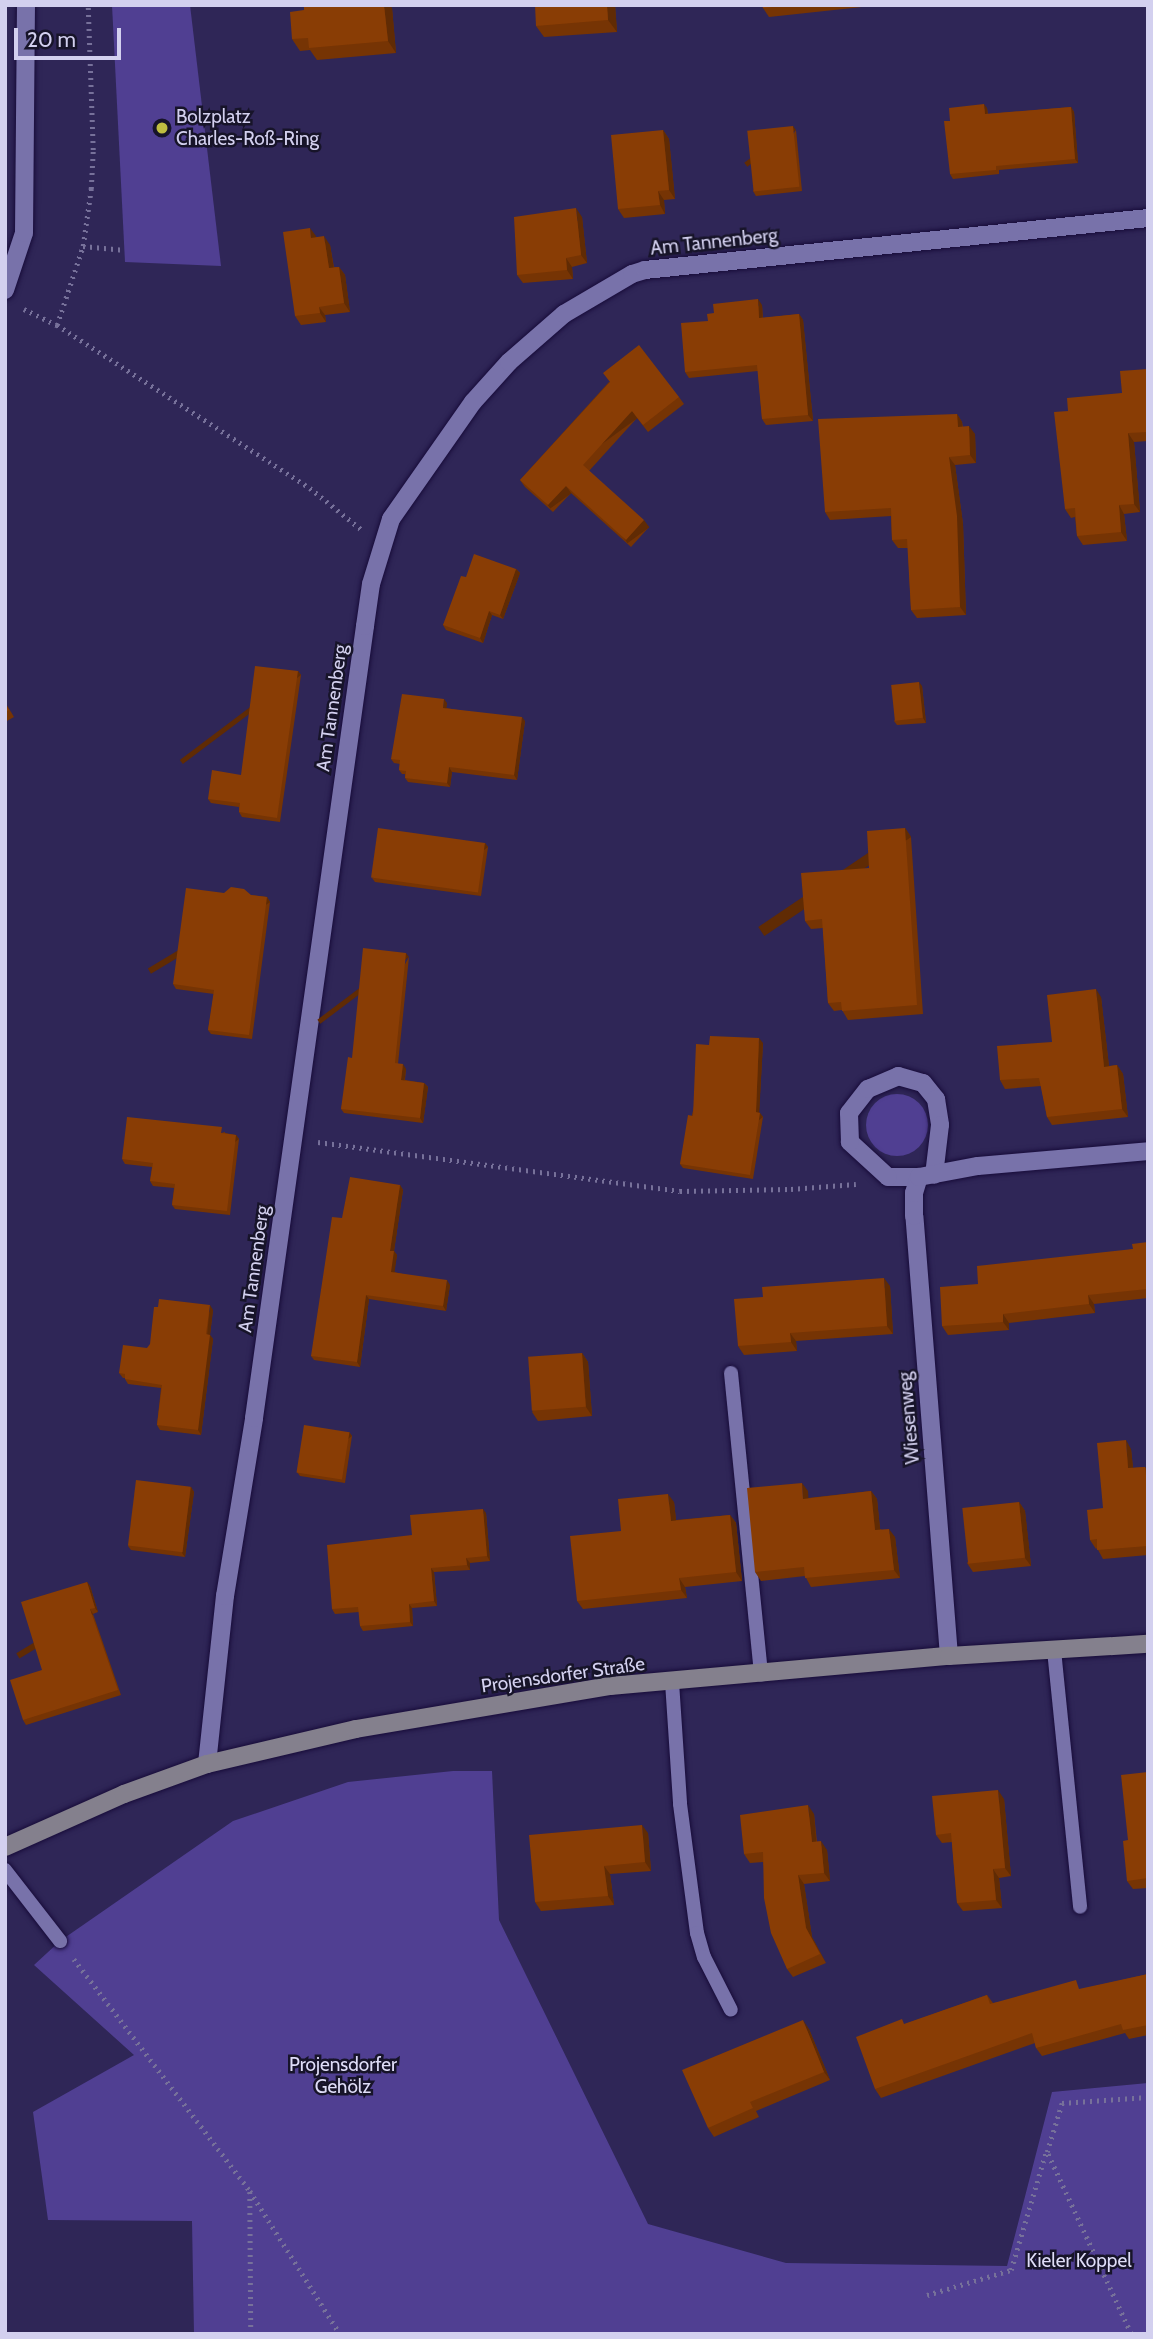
<!DOCTYPE html>
<html>
<head>
<meta charset="utf-8">
<style>
  body { margin:0 }
  #map { position:relative; width:1153px; height:2339px; overflow:hidden; background:#2f2657; font-family:Cabin,sans-serif }
  div>[style] { position:absolute }
  [style*='--x'] { left:calc(var(--x)*1px); top:calc(var(--y)*1px); width:calc(var(--w)*1px); rotate:calc(var(--a)*1deg) }
  .green>* { inset:0; background:#503f92 }
  .round { border-radius:50% }
  .path>* { height:4.5px; margin-top:-2.25px; transform-origin:0; background:repeating-linear-gradient(90deg,#77719a 0 2px,transparent 0 7px) }
  .roads { filter:drop-shadow(0 0 2px #180c3a) drop-shadow(0 0 2px #180c3a) }
  .lane>* { height:14px; margin:-7px; padding:0 7px; transform-origin:7px; border-radius:7px; background:#7872aa }
  .street>* { height:18px; margin:-9px; padding:0 9px; transform-origin:9px; border-radius:9px; background:#7872aa }
  .secondary>* { height:18px; margin:-9px; padding:0 9px; transform-origin:9px; border-radius:9px; background:#84808d }
  .wall>* { inset:0; background:#763404 }
  .shaded-wall>* { inset:0; background:#602b04; transform-origin:0 0 }
  .building>* { inset:0; background:#893d05; transform-origin:0 0 }
  .dots>* { width:19px; height:19px; translate:-50% -50%; box-sizing:border-box; border:4px solid #171429; border-radius:50% }
  span { translate:-50% -50%; white-space:nowrap; text-align:center; line-height:1.15; -webkit-text-stroke:5px #171429; paint-order:stroke }
  .poi-label { font-size:19px; color:#d3d0ef }
  .left { translate:0 -50%; text-align:left }
  .street-label { font-size:19px; color:#d3d0ef }
  .park-label { font-size:19px; color:#dfddf8 }
  .frame { position:absolute; inset:0; border:7px solid #d3d0ef; pointer-events:none }
  .scale { position:absolute; left:14px; top:28px; width:107px; height:32px; box-sizing:border-box; border:4px solid #d3d0ef; border-top:0; padding-left:9px; font-size:21px; line-height:24px; white-space:nowrap; color:#d3d0ef; -webkit-text-stroke:5px #171429; paint-order:stroke }
</style>
</head>
<body>
<div id="map">
  <div class="green">
    <i style="clip-path:polygon(112px 5px,190px 5px,221px 266px,125px 262px)"></i>
    <i class="round" style="left:866px;top:1094px;width:62px;height:62px"></i>
    <i style="clip-path:polygon(453px 1771px,492px 1771px,499px 1920px,648px 2224px,786px 2263px,1007px 2266px,1052px 2092px,1148px 2083px,1148px 2334px,194px 2334px,192px 2221px,48px 2220px,33px 2112px,134px 2055px,34px 1965px,60px 1941px,233px 1821px,348px 1782px)"></i>
  </div>
  <div class="path">
    <i style="--x:83;--y:246;--w:42;--a:5.4"></i>
    <i style="--x:24;--y:309;--w:37;--a:26"></i>
    <i style="--x:57;--y:325;--w:301;--a:32.8"></i>
    <i style="--x:310;--y:488;--w:67;--a:38.9"></i>
    <i style="--x:57;--y:325;--w:83;--a:-71.8"></i>
    <i style="--x:83;--y:246;--w:58;--a:-82"></i>
    <i style="--x:91;--y:189;--w:39;--a:-87"></i>
    <i style="--x:93;--y:150;--w:145;--a:-92"></i>
    <i style="--x:318;--y:1142;--w:365;--a:7.7"></i>
    <i style="--x:680;--y:1191;--w:111;--a:-1"></i>
    <i style="--x:791;--y:1189;--w:65;--a:-4.4"></i>
    <i style="--x:74;--y:1959;--w:291;--a:52.8"></i>
    <i style="--x:250;--y:2191;--w:169;--a:57.8"></i>
    <i style="--x:250;--y:2192;--w:142;--a:89.6"></i>
    <i style="--x:927;--y:2295;--w:88;--a:-16.6"></i>
    <i style="--x:1011;--y:2270;--w:123;--a:-73.5"></i>
    <i style="--x:1131;--y:2334;--w:200;--a:-114.8"></i>
    <i style="--x:1047;--y:2152;--w:51;--a:-73"></i>
    <i style="--x:1062;--y:2103;--w:86;--a:-4"></i>
  </div>
  <div class="roads">
    <div class="lane">
      <i style="--x:731;--y:1373;--w:303;--a:84.3"></i>
      <i style="--x:1054;--y:1650;--w:258;--a:84.2"></i>
      <i style="--x:672;--y:1682;--w:122;--a:86.2"></i>
      <i style="--x:680;--y:1804;--w:130;--a:82.5"></i>
      <i style="--x:697;--y:1933;--w:25;--a:74"></i>
      <i style="--x:704;--y:1957;--w:59;--a:63"></i>
      <i style="--x:5;--y:1870;--w:90;--a:52.2"></i>
    </div>
    <div class="street">
      <i style="--x:5;--y:290;--w:60;--a:-71.6"></i>
      <i style="--x:24;--y:233;--w:228;--a:-89.5"></i>
      <i style="--x:919;--y:1177;--w:31;--a:180"></i>
      <i style="--x:888;--y:1177;--w:52;--a:-137.4"></i>
      <i style="--x:850;--y:1142;--w:29;--a:-92"></i>
      <i style="--x:849;--y:1113;--w:31;--a:-52"></i>
      <i style="--x:868;--y:1089;--w:33;--a:-23"></i>
      <i style="--x:898;--y:1076;--w:26;--a:16"></i>
      <i style="--x:923;--y:1083;--w:21;--a:51"></i>
      <i style="--x:936;--y:1099;--w:26;--a:81"></i>
      <i style="--x:940;--y:1125;--w:50;--a:96.8"></i>
      <i style="--x:949;--y:1656;--w:441;--a:-94.5"></i>
      <i style="--x:914;--y:1216;--w:23;--a:-90"></i>
      <i style="--x:914;--y:1193;--w:17;--a:-73"></i>
      <i style="--x:919;--y:1177;--w:60;--a:-10.6"></i>
      <i style="--x:978;--y:1166;--w:171;--a:-5"></i>
      <i style="--x:207;--y:1764;--w:169;--a:-83.9"></i>
      <i style="--x:225;--y:1596;--w:180;--a:-80.7"></i>
      <i style="--x:254;--y:1418;--w:800;--a:-82.02"></i>
      <i style="--x:365;--y:626;--w:42;--a:-81.9"></i>
      <i style="--x:371;--y:584;--w:68;--a:-72.9"></i>
      <i style="--x:391;--y:519;--w:143;--a:-55"></i>
      <i style="--x:473;--y:402;--w:54;--a:-48"></i>
      <i style="--x:509;--y:362;--w:73;--a:-41.1"></i>
      <i style="--x:564;--y:314;--w:79;--a:-30.5"></i>
      <i style="--x:632;--y:274;--w:14;--a:-17"></i>
      <i style="--x:645;--y:270;--w:506;--a:-5.9"></i>
    </div>
    <div class="secondary">
      <i style="--x:5;--y:1847;--w:130;--a:-24"></i>
      <i style="--x:124;--y:1794;--w:88;--a:-19.9"></i>
      <i style="--x:207;--y:1764;--w:153;--a:-13.2"></i>
      <i style="--x:356;--y:1729;--w:258;--a:-9.6"></i>
      <i style="--x:610;--y:1686;--w:340;--a:-5.1"></i>
      <i style="--x:949;--y:1656;--w:199;--a:-3.5"></i>
    </div>
  </div>
  <div class="wall">
    <i style="clip-path:polygon(615px 5px,617px 32px,544px 37px,536px 26px)"></i>
    <i style="clip-path:polygon(762px 5px,862px 5px,862px 7px,769px 17px,763px 8px)"></i>
    <i style="clip-path:polygon(392px 8px,396px 53px,317px 60px,310px 50px,300px 51px,292px 39px,304px 10px)"></i>
    <i style="clip-path:polygon(1071px 107px,1074px 112px,1078px 163px,999px 170px,999px 174px,953px 179px,950px 174px,950px 121px,987px 108px,988px 114px)"></i>
    <i style="clip-path:polygon(663px 130px,669px 139px,675px 199px,664px 200px,665px 214px,624px 218px,618px 209px)"></i>
    <i style="clip-path:polygon(796px 130px,802px 191px,756px 196px,753px 191px)"></i>
    <i style="clip-path:polygon(582px 217px,587px 263px,572px 267px,573px 279px,523px 283px,517px 275px)"></i>
    <i style="clip-path:polygon(316px 236px,316px 237px,330px 245px,334px 267px,339px 267px,345px 275px,350px 312px,325px 315px,326px 322px,301px 325px,295px 316px)"></i>
    <i style="clip-path:polygon(762px 305px,763px 318px,799px 314px,803px 320px,813px 421px,766px 425px,762px 419px,758px 371px,689px 378px,685px 372px,708px 321px)"></i>
    <i style="clip-path:polygon(1148px 369px,1148px 441px,1134px 442px,1140px 512px,1124px 514px,1127px 541px,1083px 545px,1077px 536px,1075px 517px,1071px 518px,1065px 509px,1068px 411px,1122px 393px)"></i>
    <i style="clip-path:polygon(609px 382px,679px 397px,684px 404px,648px 432px,637px 418px,589px 471px,649px 527px,631px 547px,571px 493px,553px 512px,525px 487px,520px 480px)"></i>
    <i style="clip-path:polygon(957px 414px,962px 422px,963px 427px,975px 434px,976px 463px,955px 465px,963px 524px,966px 615px,917px 618px,911px 610px,908px 548px,898px 548px,892px 540px,891px 516px,830px 520px,825px 512px)"></i>
    <i style="clip-path:polygon(516px 569px,520px 573px,503px 619px,492px 615px,483px 643px,446px 630px,443px 625px,466px 577px)"></i>
    <i style="clip-path:polygon(298px 671px,301px 675px,280px 822px,242px 817px,239px 812px,239px 807px,211px 803px,208px 799px,241px 775px)"></i>
    <i style="clip-path:polygon(922px 686px,926px 723px,897px 725px,894px 721px)"></i>
    <i style="clip-path:polygon(5px 702px,14px 717px,5px 722px)"></i>
    <i style="clip-path:polygon(447px 703px,446px 708px,525px 721px,517px 780px,452px 772px,450px 787px,408px 782px,405px 778px,405px 774px,402px 774px,399px 770px,400px 764px,394px 763px,391px 759px)"></i>
    <i style="clip-path:polygon(905px 828px,911px 837px,923px 1014px,848px 1020px,842px 1010px,834px 1011px,828px 1003px,823px 928px,811px 929px,805px 921px,869px 868px)"></i>
    <i style="clip-path:polygon(485px 843px,488px 847px,481px 896px,375px 882px,372px 878px)"></i>
    <i style="clip-path:polygon(251px 895px,267px 897px,270px 902px,252px 1039px,211px 1034px,208px 1030px,214px 994px,176px 989px,173px 984px)"></i>
    <i style="clip-path:polygon(409px 957px,398px 1064px,406px 1069px,405px 1080px,424px 1083px,428px 1087px,423px 1123px,344px 1113px,341px 1109px,352px 1058px)"></i>
    <i style="clip-path:polygon(1101px 997px,1109px 1066px,1117px 1065px,1123px 1074px,1128px 1117px,1052px 1125px,1047px 1117px,1041px 1086px,1005px 1089px,1000px 1080px,1052px 1042px)"></i>
    <i style="clip-path:polygon(763px 1043px,759px 1112px,763px 1117px,753px 1179px,683px 1168px,680px 1164px,709px 1045px)"></i>
    <i style="clip-path:polygon(225px 1132px,225px 1133px,236px 1135px,239px 1139px,230px 1215px,175px 1209px,172px 1205px,174px 1188px,153px 1186px,150px 1181px,152px 1167px,125px 1164px,122px 1159px)"></i>
    <i style="clip-path:polygon(400px 1185px,403px 1190px,394px 1251px,397px 1255px,394px 1272px,450px 1285px,446px 1311px,369px 1299px,360px 1367px,314px 1360px,311px 1356px)"></i>
    <i style="clip-path:polygon(1148px 1242px,1148px 1298px,1094px 1304px,1095px 1313px,1009px 1323px,1009px 1330px,948px 1335px,942px 1326px,978px 1284px,1133px 1249px)"></i>
    <i style="clip-path:polygon(890px 1286px,893px 1334px,796px 1341px,797px 1351px,744px 1355px,738px 1346px)"></i>
    <i style="clip-path:polygon(213px 1310px,210px 1335px,213px 1339px,201px 1435px,160px 1430px,157px 1425px,161px 1388px,128px 1384px,125px 1379px,125px 1378px,123px 1378px,119px 1373px,147px 1348px)"></i>
    <i style="clip-path:polygon(582px 1353px,588px 1362px,592px 1416px,538px 1421px,532px 1412px)"></i>
    <i style="clip-path:polygon(349px 1432px,352px 1436px,345px 1483px,300px 1476px,297px 1472px)"></i>
    <i style="clip-path:polygon(1131px 1449px,1133px 1468px,1145px 1467px,1148px 1470px,1148px 1555px,1103px 1559px,1097px 1548px,1096px 1549px,1090px 1540px,1103px 1508px)"></i>
    <i style="clip-path:polygon(191px 1487px,194px 1492px,185px 1557px,131px 1550px,128px 1546px)"></i>
    <i style="clip-path:polygon(808px 1491px,808px 1498px,871px 1491px,877px 1499px,880px 1529px,895px 1537px,900px 1578px,811px 1587px,805px 1576px,761px 1581px,755px 1572px)"></i>
    <i style="clip-path:polygon(674px 1502px,676px 1520px,730px 1515px,736px 1523px,742px 1581px,685px 1587px,687px 1598px,583px 1609px,577px 1601px,621px 1531px)"></i>
    <i style="clip-path:polygon(1019px 1502px,1025px 1511px,1031px 1566px,973px 1572px,967px 1563px)"></i>
    <i style="clip-path:polygon(486px 1513px,490px 1561px,470px 1563px,470px 1570px,434px 1572px,437px 1606px,412px 1608px,413px 1626px,363px 1631px,360px 1626px,359px 1612px,335px 1614px,332px 1609px,412px 1535px)"></i>
    <i style="clip-path:polygon(87px 1582px,90px 1586px,98px 1612px,93px 1614px,121px 1695px,26px 1725px,23px 1720px,42px 1670px)"></i>
    <i style="clip-path:polygon(1148px 1772px,1148px 1888px,1133px 1889px,1127px 1881px,1128px 1840px)"></i>
    <i style="clip-path:polygon(1004px 1799px,1011px 1876px,999px 1878px,1002px 1908px,963px 1911px,957px 1903px,952px 1842px,942px 1843px,936px 1835px)"></i>
    <i style="clip-path:polygon(814px 1814px,817px 1842px,827px 1850px,830px 1881px,804px 1884px,812px 1937px,826px 1963px,793px 1977px,787px 1969px,763px 1862px,750px 1863px,744px 1854px)"></i>
    <i style="clip-path:polygon(648px 1833px,651px 1871px,610px 1874px,614px 1905px,541px 1911px,535px 1902px)"></i>
    <i style="clip-path:polygon(1148px 1974px,1148px 2035px,1129px 2039px,1125px 2033px,1042px 2056px,1036px 2048px,1035px 2043px,881px 2098px,875px 2089px,905px 2024px,987px 1995px,993px 2003px,1082px 1989px)"></i>
    <i style="clip-path:polygon(809px 2029px,830px 2080px,756px 2111px,759px 2117px,714px 2137px,708px 2128px)"></i>
  </div>
  <div class="shaded-wall">
    <i style="clip-path:polygon(384px 5px,390px 5px,392px 8px,396px 53px,388px 41px)"></i>
    <i style="clip-path:polygon(607px 5px,615px 5px,617px 32px,608px 20px)"></i>
    <i style="clip-path:polygon(984px 104px,987px 108px,988px 119px,985px 114px)"></i>
    <i style="clip-path:polygon(1071px 107px,1074px 112px,1078px 163px,1075px 159px)"></i>
    <i style="left:793px;top:126px;width:5px;height:61px;rotate:53deg"></i>
    <i style="clip-path:polygon(663px 130px,669px 139px,675px 199px,669px 190px)"></i>
    <i style="clip-path:polygon(658px 191px,664px 200px,665px 214px,660px 205px)"></i>
    <i style="clip-path:polygon(576px 208px,582px 217px,587px 263px,581px 255px)"></i>
    <i style="clip-path:polygon(310px 228px,316px 236px,317px 247px,311px 238px)"></i>
    <i style="clip-path:polygon(324px 236px,330px 245px,335px 276px,329px 268px)"></i>
    <i style="clip-path:polygon(566px 258px,572px 267px,573px 279px,567px 270px)"></i>
    <i style="clip-path:polygon(339px 267px,345px 275px,350px 312px,344px 303px)"></i>
    <i style="clip-path:polygon(758px 299px,762px 305px,763px 324px,759px 318px)"></i>
    <i style="clip-path:polygon(319px 307px,325px 315px,326px 322px,320px 313px)"></i>
    <i style="clip-path:polygon(799px 314px,803px 320px,813px 421px,808px 415px)"></i>
    <i style="left:632px;top:411px;width:9px;height:73px;rotate:54deg"></i>
    <i style="clip-path:polygon(957px 414px,962px 422px,963px 435px,958px 427px)"></i>
    <i style="clip-path:polygon(969px 426px,975px 434px,976px 463px,970px 455px)"></i>
    <i style="clip-path:polygon(1128px 433px,1134px 442px,1140px 512px,1134px 504px)"></i>
    <i style="clip-path:polygon(949px 457px,955px 465px,963px 524px,966px 615px,960px 607px)"></i>
    <i style="left:566px;top:486px;width:9px;height:26px;rotate:54deg"></i>
    <i style="clip-path:polygon(1119px 505px,1124px 514px,1127px 541px,1121px 532px)"></i>
    <i style="left:644px;top:520px;width:9px;height:27px;rotate:54deg"></i>
    <i style="clip-path:polygon(516px 569px,520px 573px,503px 619px,500px 615px)"></i>
    <i style="clip-path:polygon(489px 611px,492px 615px,483px 643px,480px 638px)"></i>
    <i style="left:298px;top:671px;width:5px;height:148px;rotate:53deg"></i>
    <i style="clip-path:polygon(919px 682px,922px 686px,926px 723px,923px 718px)"></i>
    <i style="clip-path:polygon(444px 699px,447px 703px,446px 712px,443px 708px)"></i>
    <i style="clip-path:polygon(522px 717px,525px 721px,517px 780px,514px 775px)"></i>
    <i style="clip-path:polygon(449px 767px,452px 772px,450px 787px,447px 783px)"></i>
    <i style="left:905px;top:828px;width:11px;height:177px;rotate:56deg"></i>
    <i style="left:485px;top:843px;width:5px;height:49px;rotate:53deg"></i>
    <i style="left:267px;top:897px;width:6px;height:139px;rotate:59deg"></i>
    <i style="left:406px;top:953px;width:5px;height:111px;rotate:53deg"></i>
    <i style="clip-path:polygon(1096px 989px,1101px 997px,1110px 1075px,1104px 1067px)"></i>
    <i style="clip-path:polygon(759px 1038px,763px 1043px,759px 1116px,756px 1112px)"></i>
    <i style="clip-path:polygon(403px 1064px,406px 1069px,404px 1084px,401px 1080px)"></i>
    <i style="clip-path:polygon(1117px 1065px,1123px 1074px,1128px 1117px,1122px 1109px)"></i>
    <i style="clip-path:polygon(424px 1083px,428px 1087px,423px 1123px,420px 1118px)"></i>
    <i style="left:760px;top:1113px;width:5px;height:63px;rotate:53deg"></i>
    <i style="left:236px;top:1135px;width:5px;height:77px;rotate:53deg"></i>
    <i style="clip-path:polygon(400px 1185px,403px 1190px,394px 1251px,397px 1255px,394px 1276px,391px 1272px,390px 1251px)"></i>
    <i style="clip-path:polygon(884px 1278px,890px 1286px,893px 1334px,887px 1326px)"></i>
    <i style="clip-path:polygon(447px 1280px,450px 1285px,446px 1311px,443px 1306px)"></i>
    <i style="clip-path:polygon(366px 1295px,369px 1299px,360px 1367px,357px 1362px)"></i>
    <i style="clip-path:polygon(1088px 1295px,1094px 1304px,1095px 1313px,1089px 1304px)"></i>
    <i style="clip-path:polygon(210px 1305px,213px 1310px,210px 1335px,213px 1339px,201px 1435px,198px 1430px)"></i>
    <i style="clip-path:polygon(1003px 1314px,1009px 1323px,1009px 1330px,1003px 1322px)"></i>
    <i style="clip-path:polygon(790px 1333px,796px 1341px,797px 1351px,791px 1342px)"></i>
    <i style="clip-path:polygon(582px 1353px,588px 1362px,592px 1416px,586px 1407px)"></i>
    <i style="left:349px;top:1432px;width:5px;height:48px;rotate:53deg"></i>
    <i style="clip-path:polygon(1126px 1440px,1131px 1449px,1134px 1477px,1128px 1468px)"></i>
    <i style="clip-path:polygon(802px 1483px,808px 1491px,809px 1507px,803px 1499px)"></i>
    <i style="clip-path:polygon(191px 1487px,194px 1492px,185px 1557px,182px 1553px)"></i>
    <i style="clip-path:polygon(871px 1491px,877px 1499px,881px 1538px,875px 1530px)"></i>
    <i style="clip-path:polygon(668px 1494px,674px 1502px,677px 1529px,671px 1521px)"></i>
    <i style="clip-path:polygon(1019px 1502px,1025px 1511px,1031px 1566px,1025px 1558px)"></i>
    <i style="clip-path:polygon(483px 1509px,486px 1513px,490px 1561px,487px 1556px)"></i>
    <i style="clip-path:polygon(730px 1515px,736px 1523px,742px 1581px,736px 1572px)"></i>
    <i style="clip-path:polygon(889px 1529px,895px 1537px,900px 1578px,894px 1570px)"></i>
    <i style="clip-path:polygon(466px 1558px,470px 1563px,470px 1570px,467px 1565px)"></i>
    <i style="clip-path:polygon(431px 1568px,434px 1572px,437px 1606px,434px 1601px)"></i>
    <i style="clip-path:polygon(679px 1578px,685px 1587px,687px 1598px,681px 1590px)"></i>
    <i style="clip-path:polygon(87px 1582px,90px 1586px,98px 1612px,95px 1608px)"></i>
    <i style="clip-path:polygon(409px 1604px,412px 1608px,413px 1626px,410px 1622px)"></i>
    <i style="left:90px;top:1609px;width:6px;height:86px;rotate:59deg"></i>
    <i style="clip-path:polygon(998px 1790px,1004px 1799px,1011px 1876px,1005px 1868px)"></i>
    <i style="clip-path:polygon(808px 1805px,814px 1814px,817px 1851px,812px 1842px)"></i>
    <i style="clip-path:polygon(642px 1825px,648px 1833px,651px 1871px,645px 1862px)"></i>
    <i style="clip-path:polygon(821px 1841px,827px 1850px,830px 1881px,824px 1873px)"></i>
    <i style="clip-path:polygon(604px 1866px,610px 1874px,614px 1905px,608px 1896px)"></i>
    <i style="clip-path:polygon(993px 1869px,999px 1878px,1002px 1908px,996px 1900px)"></i>
    <i style="clip-path:polygon(798px 1875px,804px 1884px,812px 1937px,826px 1963px,806px 1928px)"></i>
    <i style="clip-path:polygon(803px 2020px,809px 2029px,830px 2080px,824px 2072px)"></i>
  </div>
  <div class="building">
    <i style="clip-path:polygon(304px 5px,384px 5px,388px 41px,309px 48px,308px 38px,292px 39px,290px 12px,304px 10px)"></i>
    <i style="clip-path:polygon(535px 5px,607px 5px,608px 20px,536px 26px)"></i>
    <i style="clip-path:polygon(762px 5px,792px 5px,763px 8px)"></i>
    <i style="clip-path:polygon(984px 104px,985px 114px,1071px 107px,1075px 159px,996px 166px,996px 170px,950px 174px,944px 121px,950px 121px,949px 108px)"></i>
    <i style="left:793px;top:126px;width:61px;height:46px;rotate:84deg"></i>
    <i style="clip-path:polygon(663px 130px,669px 190px,658px 191px,660px 205px,618px 209px,611px 135px)"></i>
    <i style="clip-path:polygon(576px 208px,581px 255px,566px 258px,567px 270px,517px 275px,514px 217px)"></i>
    <i style="clip-path:polygon(310px 228px,311px 238px,324px 236px,329px 268px,339px 267px,344px 303px,319px 307px,320px 313px,295px 316px,283px 232px)"></i>
    <i style="clip-path:polygon(758px 299px,759px 318px,799px 314px,808px 415px,762px 419px,757px 365px,685px 372px,681px 323px,708px 321px,707px 314px,714px 313px,713px 304px)"></i>
    <i style="clip-path:polygon(639px 345px,679px 397px,643px 425px,632px 411px,583px 465px,644px 520px,626px 540px,566px 486px,548px 505px,520px 480px,610px 382px,603px 373px)"></i>
    <i style="clip-path:polygon(1148px 369px,1148px 432px,1128px 433px,1134px 504px,1119px 505px,1121px 532px,1077px 536px,1075px 508px,1065px 509px,1054px 412px,1068px 411px,1067px 398px,1122px 393px,1120px 371px)"></i>
    <i style="clip-path:polygon(957px 414px,958px 427px,969px 426px,970px 455px,949px 457px,957px 516px,960px 607px,911px 610px,907px 539px,892px 540px,891px 508px,825px 512px,818px 419px)"></i>
    <i style="clip-path:polygon(474px 554px,516px 569px,500px 615px,489px 611px,480px 638px,443px 625px,461px 576px,466px 577px)"></i>
    <i style="clip-path:polygon(255px 666px,298px 671px,277px 818px,239px 812px,240px 803px,208px 799px,212px 770px,241px 775px)"></i>
    <i style="left:919px;top:682px;width:36px;height:28px;rotate:84deg"></i>
    <i style="clip-path:polygon(402px 694px,444px 699px,443px 708px,522px 717px,514px 775px,449px 767px,447px 783px,405px 778px,406px 771px,399px 770px,400px 760px,391px 759px)"></i>
    <i style="clip-path:polygon(5px 704px,9px 710px,5px 712px)"></i>
    <i style="left:378px;top:828px;width:108px;height:50px;rotate:8deg"></i>
    <i style="clip-path:polygon(905px 828px,917px 1005px,842px 1011px,841px 1002px,828px 1003px,822px 919px,805px 921px,801px 873px,869px 868px,867px 831px)"></i>
    <i style="clip-path:polygon(231px 887px,244px 889px,251px 895px,267px 897px,249px 1035px,208px 1030px,214px 990px,173px 984px,186px 888px,224px 893px)"></i>
    <i style="clip-path:polygon(363px 948px,406px 953px,395px 1063px,403px 1064px,401px 1080px,424px 1083px,420px 1118px,341px 1109px,348px 1057px,352px 1058px)"></i>
    <i style="clip-path:polygon(1096px 989px,1104px 1067px,1117px 1065px,1122px 1109px,1047px 1117px,1039px 1078px,1000px 1080px,997px 1046px,1052px 1042px,1047px 995px)"></i>
    <i style="clip-path:polygon(710px 1036px,759px 1038px,756px 1112px,760px 1113px,750px 1175px,680px 1164px,688px 1115px,693px 1116px,696px 1044px,709px 1045px)"></i>
    <i style="clip-path:polygon(127px 1117px,222px 1127px,221px 1133px,236px 1135px,227px 1211px,172px 1205px,175px 1184px,150px 1181px,153px 1163px,122px 1159px)"></i>
    <i style="clip-path:polygon(350px 1177px,400px 1185px,390px 1251px,394px 1251px,391px 1272px,447px 1280px,443px 1306px,366px 1295px,357px 1362px,311px 1356px,332px 1217px,342px 1218px)"></i>
    <i style="clip-path:polygon(1148px 1242px,1148px 1289px,1088px 1295px,1089px 1304px,1003px 1314px,1003px 1322px,942px 1326px,940px 1287px,978px 1284px,977px 1266px,1133px 1249px,1132px 1244px)"></i>
    <i style="clip-path:polygon(884px 1278px,887px 1326px,790px 1333px,791px 1342px,738px 1346px,734px 1299px,763px 1297px,762px 1287px)"></i>
    <i style="clip-path:polygon(159px 1299px,210px 1305px,206px 1334px,210px 1335px,198px 1430px,157px 1425px,162px 1385px,125px 1379px,125px 1374px,119px 1373px,123px 1345px,147px 1348px,150px 1344px,154px 1307px,158px 1307px)"></i>
    <i style="left:582px;top:1353px;width:54px;height:54px;rotate:86deg"></i>
    <i style="left:304px;top:1425px;width:46px;height:48px;rotate:9deg"></i>
    <i style="clip-path:polygon(1126px 1440px,1128px 1468px,1145px 1467px,1148px 1493px,1148px 1546px,1097px 1550px,1097px 1539px,1090px 1540px,1087px 1510px,1103px 1508px,1097px 1443px)"></i>
    <i style="left:136px;top:1480px;width:55px;height:66px;rotate:7deg"></i>
    <i style="clip-path:polygon(802px 1483px,803px 1499px,871px 1491px,875px 1530px,889px 1529px,894px 1570px,805px 1578px,804px 1567px,755px 1572px,747px 1488px)"></i>
    <i style="clip-path:polygon(668px 1494px,671px 1521px,730px 1515px,736px 1572px,679px 1578px,681px 1590px,577px 1601px,570px 1536px,621px 1531px,618px 1499px)"></i>
    <i style="left:1019px;top:1502px;width:56px;height:57px;rotate:84deg"></i>
    <i style="clip-path:polygon(483px 1509px,487px 1556px,466px 1558px,467px 1565px,431px 1568px,434px 1601px,409px 1604px,410px 1622px,360px 1626px,358px 1607px,332px 1609px,327px 1545px,412px 1535px,410px 1515px)"></i>
    <i style="clip-path:polygon(87px 1582px,95px 1608px,90px 1609px,118px 1690px,23px 1720px,10px 1680px,42px 1670px,21px 1602px)"></i>
    <i style="clip-path:polygon(1148px 1772px,1148px 1878px,1127px 1881px,1123px 1841px,1128px 1840px,1121px 1775px)"></i>
    <i style="clip-path:polygon(998px 1790px,1005px 1868px,993px 1869px,996px 1900px,957px 1903px,951px 1833px,936px 1835px,932px 1796px)"></i>
    <i style="clip-path:polygon(808px 1805px,812px 1842px,821px 1841px,824px 1873px,798px 1875px,806px 1928px,820px 1954px,787px 1969px,771px 1933px,764px 1898px,763px 1852px,744px 1854px,740px 1815px)"></i>
    <i style="clip-path:polygon(642px 1825px,645px 1862px,604px 1866px,608px 1896px,535px 1902px,529px 1835px)"></i>
    <i style="clip-path:polygon(1148px 1974px,1148px 2025px,1123px 2030px,1121px 2024px,1036px 2048px,1032px 2033px,875px 2089px,856px 2037px,902px 2019px,904px 2024px,987px 1995px,990px 2004px,1076px 1980px,1079px 1989px)"></i>
    <i style="clip-path:polygon(803px 2020px,824px 2072px,750px 2102px,753px 2108px,708px 2128px,682px 2070px)"></i>
  </div>
  <div class="dots">
    <i style="left:162px;top:128px;background:#bfbe41"></i>
  </div>
  <div class="poi-label">
    <span class="left" style="left:176px;top:128px">Bolzplatz<br>Charles-Roß-Ring</span>
  </div>
  <div class="street-label">
    <span style="left:714px;top:242px;rotate:-6deg">Am Tannenberg</span>
    <span style="left:332px;top:708px;rotate:-82deg">Am Tannenberg</span>
    <span style="left:254px;top:1269px;rotate:-82deg">Am Tannenberg</span>
    <span style="left:909px;top:1418px;rotate:-95deg">Wiesenweg</span>
    <span style="left:563px;top:1675px;rotate:-8deg">Projensdorfer Straße</span>
  </div>
  <div class="park-label">
    <span style="left:343px;top:2076px">Projensdorfer<br>Gehölz</span>
    <span style="left:1079px;top:2261px">Kieler Koppel</span>
  </div>
  <div class="frame"></div>
  <div class="scale">20 m</div>
</div>
</body>
</html>
